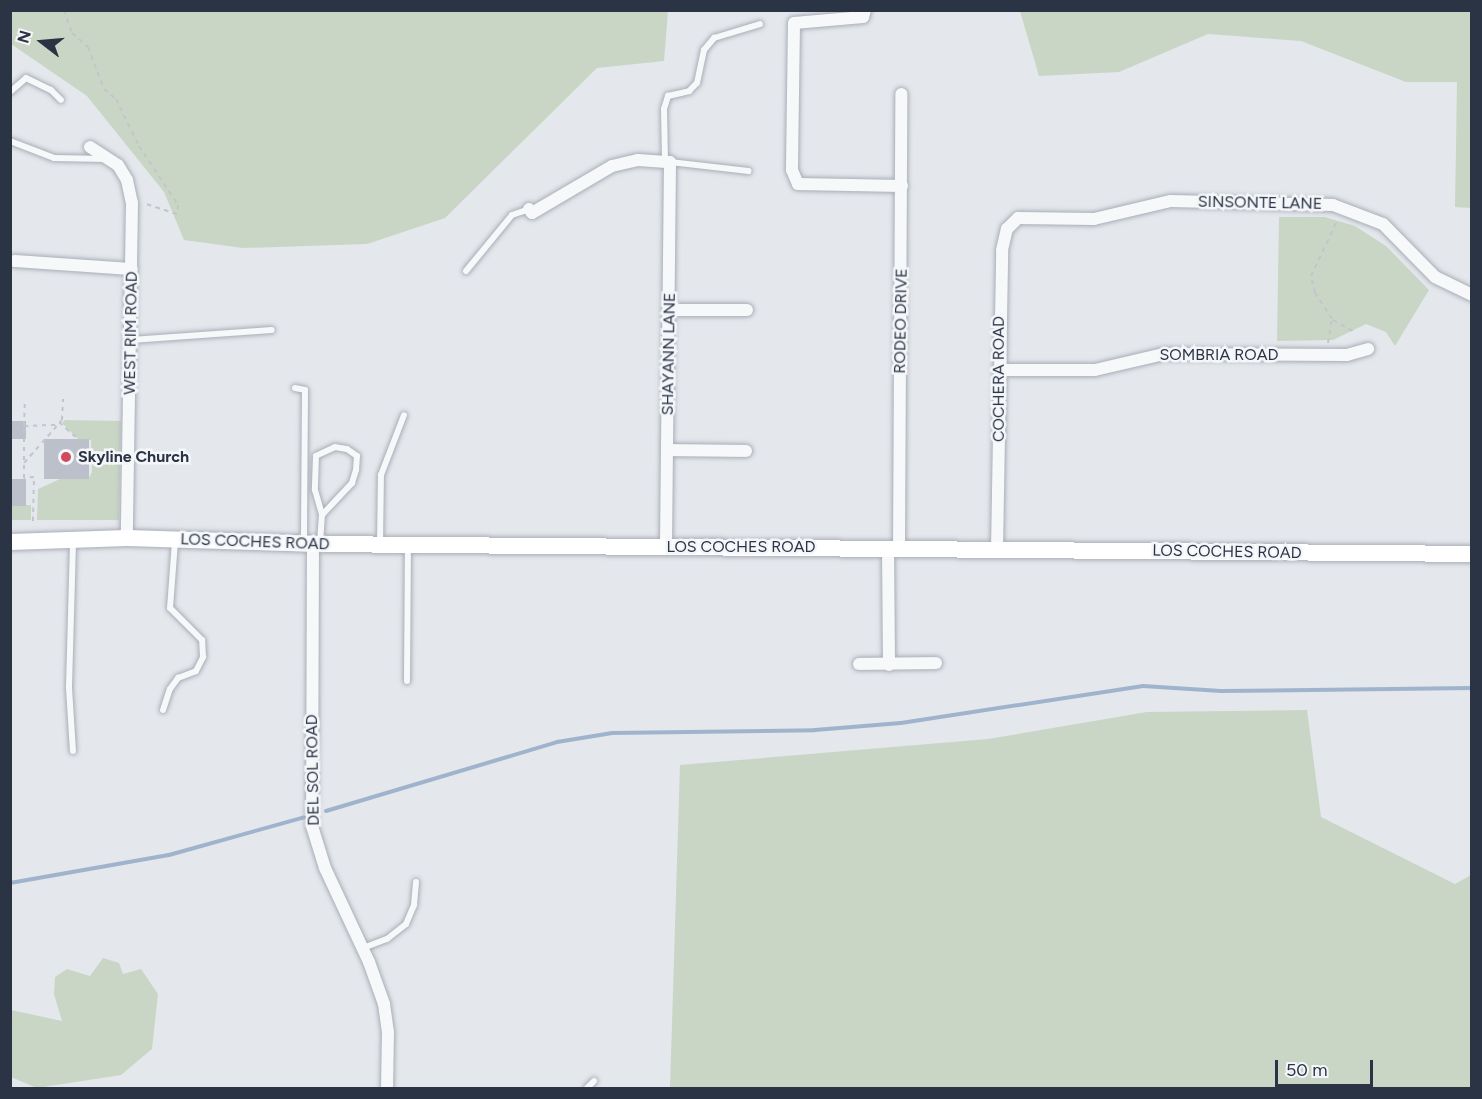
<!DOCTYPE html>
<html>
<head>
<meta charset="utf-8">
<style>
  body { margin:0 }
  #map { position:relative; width:1482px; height:1099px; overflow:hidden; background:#e4e7ec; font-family:Figtree,sans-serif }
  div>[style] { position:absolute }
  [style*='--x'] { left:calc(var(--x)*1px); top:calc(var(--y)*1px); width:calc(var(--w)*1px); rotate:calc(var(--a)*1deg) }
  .green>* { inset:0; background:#c9d6c5; transform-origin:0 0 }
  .stream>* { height:4px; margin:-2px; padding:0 2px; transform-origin:2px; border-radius:2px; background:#9fb4cc }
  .building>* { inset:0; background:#bbc0ca; transform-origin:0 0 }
  .path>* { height:2px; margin-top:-1px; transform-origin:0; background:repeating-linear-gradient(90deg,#c2c5cb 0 4.5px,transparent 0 9px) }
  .roads { filter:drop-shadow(0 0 2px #a9aeb7) drop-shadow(0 0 2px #a9aeb7) }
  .lane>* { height:6px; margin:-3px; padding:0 3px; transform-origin:3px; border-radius:3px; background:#f7f8fa }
  .street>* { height:12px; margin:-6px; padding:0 6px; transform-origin:6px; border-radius:6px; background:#f7f8fa }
  .secondary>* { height:16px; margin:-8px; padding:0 8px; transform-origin:8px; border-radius:8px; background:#fff }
  .dots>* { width:16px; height:16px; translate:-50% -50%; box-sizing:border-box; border:3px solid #f4f6f9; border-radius:50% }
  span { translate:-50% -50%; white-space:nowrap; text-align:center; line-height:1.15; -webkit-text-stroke:5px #f4f6f9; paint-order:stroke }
  .street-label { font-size:16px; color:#2b3445 }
  .poi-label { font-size:16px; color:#2b3445; font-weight:700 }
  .left { translate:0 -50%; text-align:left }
  .frame { position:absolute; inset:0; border:12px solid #2b3445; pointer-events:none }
  .north { position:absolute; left:12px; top:12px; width:60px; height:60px; -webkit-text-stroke:4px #f4f6f9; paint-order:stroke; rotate:286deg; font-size:16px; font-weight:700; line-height:24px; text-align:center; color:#2b3445 }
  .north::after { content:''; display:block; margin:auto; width:21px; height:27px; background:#2b3445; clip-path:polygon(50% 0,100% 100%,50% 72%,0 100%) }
  .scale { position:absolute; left:1275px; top:1060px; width:98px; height:27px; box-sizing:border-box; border:3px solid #2b3445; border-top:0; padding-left:8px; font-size:18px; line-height:21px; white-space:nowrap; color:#2b3445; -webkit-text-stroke:4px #f4f6f9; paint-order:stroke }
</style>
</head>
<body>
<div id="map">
  <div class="green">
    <i style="clip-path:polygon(10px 11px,11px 10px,668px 11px,664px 61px,597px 68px,445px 218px,367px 244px,243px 248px,184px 240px,164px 192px,87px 96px,11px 44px)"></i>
    <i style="clip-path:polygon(1020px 11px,1471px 11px,1471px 208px,1455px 207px,1457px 82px,1406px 82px,1301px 41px,1208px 34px,1119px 72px,1039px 76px)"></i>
    <i style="clip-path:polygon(1279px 217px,1325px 217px,1355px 226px,1386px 246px,1429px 290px,1395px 346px,1386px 332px,1366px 324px,1333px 340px,1277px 341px)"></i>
    <i style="clip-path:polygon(65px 420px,121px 421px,119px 520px,37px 520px,38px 489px,60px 479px,89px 478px,92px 472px,91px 440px,78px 439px,62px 423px)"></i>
    <i style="left:31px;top:505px;width:15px;height:20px;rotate:90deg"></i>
    <i style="clip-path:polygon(1307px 710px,1321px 817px,1455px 884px,1471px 875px,1471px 1088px,670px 1088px,680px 765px,988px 739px,1147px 712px)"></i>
    <i style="clip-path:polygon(103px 958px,119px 963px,123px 974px,141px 969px,158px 994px,152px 1049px,121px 1075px,37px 1088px,11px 1077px,11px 1010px,62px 1021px,54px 994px,55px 977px,67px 969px,90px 976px)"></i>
  </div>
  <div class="stream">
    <i style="--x:326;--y:811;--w:241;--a:-16.6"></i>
    <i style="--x:557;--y:742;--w:56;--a:-9.3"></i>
    <i style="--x:612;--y:733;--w:203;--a:-0.8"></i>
    <i style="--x:815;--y:730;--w:86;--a:-4.7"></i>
    <i style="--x:901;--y:723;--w:245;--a:-8.7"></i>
    <i style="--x:1143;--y:686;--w:78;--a:3.7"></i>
    <i style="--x:1221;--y:691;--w:251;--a:-0.7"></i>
    <i style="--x:10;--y:883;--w:161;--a:-10"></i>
    <i style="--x:169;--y:855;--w:141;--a:-15.6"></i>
  </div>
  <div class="building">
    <i style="left:10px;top:421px;width:16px;height:18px"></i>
    <i style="left:44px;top:439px;width:45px;height:40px"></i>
    <i style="left:10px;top:479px;width:16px;height:27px"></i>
  </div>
  <div class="path">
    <i style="--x:64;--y:10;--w:24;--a:71"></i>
    <i style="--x:72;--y:33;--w:21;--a:41"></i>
    <i style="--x:88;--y:47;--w:45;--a:69.1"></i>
    <i style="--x:104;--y:89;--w:16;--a:40"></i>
    <i style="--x:116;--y:99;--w:52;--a:63.9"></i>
    <i style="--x:139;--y:146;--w:71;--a:56.5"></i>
    <i style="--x:178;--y:205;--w:9;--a:96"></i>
    <i style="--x:177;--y:214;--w:35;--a:-162"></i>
    <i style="--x:1333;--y:320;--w:23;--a:29"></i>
    <i style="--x:1328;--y:343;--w:24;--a:-81"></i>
    <i style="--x:1332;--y:319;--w:31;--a:-123"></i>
    <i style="--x:1315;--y:293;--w:17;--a:-103"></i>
    <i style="--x:1311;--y:276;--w:61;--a:-64.7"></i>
    <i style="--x:59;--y:422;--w:25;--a:42"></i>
    <i style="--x:24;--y:426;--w:27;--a:-88"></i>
    <i style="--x:24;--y:463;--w:57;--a:-48.5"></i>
    <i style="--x:62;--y:420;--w:21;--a:-87"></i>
    <i style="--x:33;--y:521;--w:44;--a:-88.7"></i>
    <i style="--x:34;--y:477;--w:10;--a:174"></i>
    <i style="--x:24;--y:478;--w:52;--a:-90"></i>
    <i style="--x:24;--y:426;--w:33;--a:-2"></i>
  </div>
  <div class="roads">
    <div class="lane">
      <i style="--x:10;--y:92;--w:21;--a:-41"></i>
      <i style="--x:26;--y:78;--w:28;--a:26"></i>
      <i style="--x:51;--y:90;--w:14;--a:45"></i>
      <i style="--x:10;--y:141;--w:47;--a:21.1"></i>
      <i style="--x:54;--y:158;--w:52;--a:1.1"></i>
      <i style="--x:665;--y:161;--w:52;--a:-91.1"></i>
      <i style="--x:664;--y:109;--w:14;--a:-73"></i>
      <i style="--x:668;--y:96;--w:22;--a:-13"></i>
      <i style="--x:689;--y:91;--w:11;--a:-45"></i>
      <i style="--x:697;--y:83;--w:34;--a:-78"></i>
      <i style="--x:704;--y:50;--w:16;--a:-50"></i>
      <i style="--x:714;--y:38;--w:48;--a:-16.9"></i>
      <i style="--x:670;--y:162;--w:79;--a:6.6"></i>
      <i style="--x:466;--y:271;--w:72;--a:-50.6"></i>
      <i style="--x:512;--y:215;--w:18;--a:-19"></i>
      <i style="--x:131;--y:340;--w:141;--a:-4.1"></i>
      <i style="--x:295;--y:388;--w:10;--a:11"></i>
      <i style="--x:305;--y:390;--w:153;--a:90.4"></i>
      <i style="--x:73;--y:543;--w:145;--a:91.6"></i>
      <i style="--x:69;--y:688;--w:63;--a:86.4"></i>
      <i style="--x:320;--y:543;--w:28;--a:-86"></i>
      <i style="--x:322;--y:515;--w:44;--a:-46.8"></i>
      <i style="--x:352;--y:483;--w:14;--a:-73"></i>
      <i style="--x:356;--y:470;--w:14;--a:-86"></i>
      <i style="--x:357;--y:456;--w:12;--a:-145"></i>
      <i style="--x:347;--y:449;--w:12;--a:-171"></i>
      <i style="--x:335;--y:447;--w:21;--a:155"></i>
      <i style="--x:316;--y:456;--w:34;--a:92"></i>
      <i style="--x:315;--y:490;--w:26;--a:74"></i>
      <i style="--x:380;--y:544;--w:69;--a:-89.2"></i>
      <i style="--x:381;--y:475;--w:64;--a:-69"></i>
      <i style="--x:407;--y:681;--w:134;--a:-89.6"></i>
      <i style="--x:163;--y:710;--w:22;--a:-72"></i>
      <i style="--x:170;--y:689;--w:14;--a:-54"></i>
      <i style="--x:178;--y:678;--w:19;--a:-21"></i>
      <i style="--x:196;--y:671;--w:16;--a:-63"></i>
      <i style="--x:203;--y:657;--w:17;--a:-93"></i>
      <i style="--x:202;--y:640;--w:45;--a:-135"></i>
      <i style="--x:170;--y:608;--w:67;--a:-85.7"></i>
      <i style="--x:363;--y:948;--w:26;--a:-21"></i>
      <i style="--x:387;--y:939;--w:24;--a:-38"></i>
      <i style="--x:406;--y:924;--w:21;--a:-67"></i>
      <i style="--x:414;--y:905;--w:23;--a:-85"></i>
      <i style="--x:587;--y:1088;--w:10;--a:-45"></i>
    </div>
    <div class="street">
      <i style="--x:865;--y:10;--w:7;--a:106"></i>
      <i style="--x:863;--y:17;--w:69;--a:175"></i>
      <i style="--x:794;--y:23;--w:147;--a:90.8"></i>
      <i style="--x:792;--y:170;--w:15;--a:67"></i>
      <i style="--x:798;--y:184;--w:104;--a:1.1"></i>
      <i style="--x:90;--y:147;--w:33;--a:33"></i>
      <i style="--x:118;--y:165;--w:17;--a:59"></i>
      <i style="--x:127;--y:180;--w:24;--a:78"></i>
      <i style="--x:132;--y:203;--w:335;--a:90.9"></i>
      <i style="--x:529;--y:209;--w:5;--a:53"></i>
      <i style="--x:532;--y:213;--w:93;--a:-30.4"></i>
      <i style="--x:612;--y:166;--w:27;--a:-13"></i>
      <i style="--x:638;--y:160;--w:32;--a:4"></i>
      <i style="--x:670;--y:162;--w:385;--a:90.6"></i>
      <i style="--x:14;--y:261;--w:118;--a:3.9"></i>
      <i style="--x:669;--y:310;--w:78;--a:0"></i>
      <i style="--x:999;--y:370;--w:96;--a:0"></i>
      <i style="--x:1095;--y:370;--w:71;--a:-13.1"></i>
      <i style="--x:1164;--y:354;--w:183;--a:0.3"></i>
      <i style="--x:1347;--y:355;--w:22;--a:-16"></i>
      <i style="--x:668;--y:450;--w:78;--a:0.7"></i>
      <i style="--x:313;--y:544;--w:282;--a:90.2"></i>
      <i style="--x:312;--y:826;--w:44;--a:72.8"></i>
      <i style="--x:325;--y:868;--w:104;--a:64.9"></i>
      <i style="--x:369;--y:962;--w:45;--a:70.3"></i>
      <i style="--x:384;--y:1004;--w:28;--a:82"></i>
      <i style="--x:388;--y:1032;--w:56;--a:91"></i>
      <i style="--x:888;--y:548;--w:117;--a:89.5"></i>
      <i style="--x:899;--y:548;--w:454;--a:-89.7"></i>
      <i style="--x:997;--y:549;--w:299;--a:-89"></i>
      <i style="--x:1002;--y:250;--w:22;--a:-77"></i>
      <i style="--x:1007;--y:229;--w:16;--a:-45"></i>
      <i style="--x:1018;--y:218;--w:76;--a:0.8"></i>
      <i style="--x:1094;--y:219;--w:79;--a:-13.2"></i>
      <i style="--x:1171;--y:201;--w:162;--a:1.4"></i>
      <i style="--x:1333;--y:205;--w:53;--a:20.8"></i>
      <i style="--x:1383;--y:224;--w:74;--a:45.5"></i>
      <i style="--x:1435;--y:277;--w:41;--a:25.9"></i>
      <i style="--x:859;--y:664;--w:77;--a:-0.7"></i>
    </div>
    <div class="secondary">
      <i style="--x:10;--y:542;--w:117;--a:-2"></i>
      <i style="--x:127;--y:538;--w:186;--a:1.8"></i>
      <i style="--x:313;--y:544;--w:1159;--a:0.49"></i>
    </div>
  </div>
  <div class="dots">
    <i style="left:66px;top:457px;background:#d1495b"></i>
  </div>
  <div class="street-label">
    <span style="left:1260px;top:203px;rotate:1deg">SINSONTE LANE</span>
    <span style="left:901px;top:321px;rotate:-89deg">RODEO DRIVE</span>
    <span style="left:131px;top:333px;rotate:-89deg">WEST RIM ROAD</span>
    <span style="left:669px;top:354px;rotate:-89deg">SHAYANN LANE</span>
    <span style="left:1219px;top:355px">SOMBRIA ROAD</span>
    <span style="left:999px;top:379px;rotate:-90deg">COCHERA ROAD</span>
    <span style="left:255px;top:542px;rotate:2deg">LOS COCHES ROAD</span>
    <span style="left:741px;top:547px">LOS COCHES ROAD</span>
    <span style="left:1227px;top:552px;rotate:1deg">LOS COCHES ROAD</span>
    <span style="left:313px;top:770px;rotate:-91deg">DEL SOL ROAD</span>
  </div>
  <div class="poi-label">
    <span class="left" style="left:78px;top:457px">Skyline Church</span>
  </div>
  <div class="frame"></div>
  <div class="north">N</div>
  <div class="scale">50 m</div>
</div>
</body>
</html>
